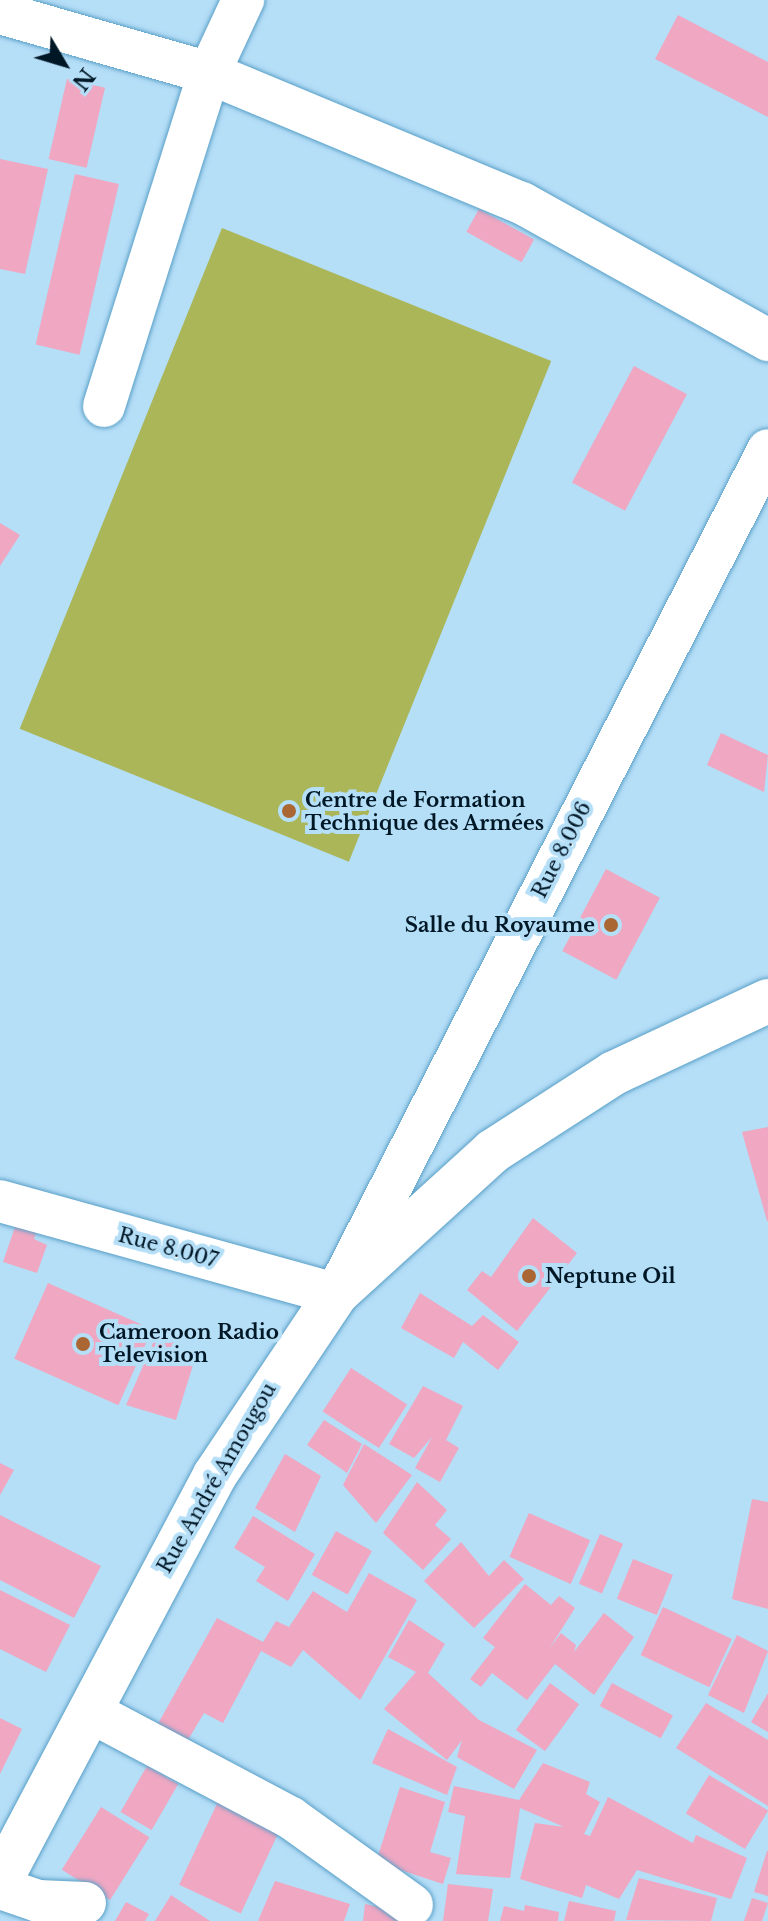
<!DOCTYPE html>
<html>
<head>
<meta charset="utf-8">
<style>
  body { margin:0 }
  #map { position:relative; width:768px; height:1921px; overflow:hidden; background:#b5def7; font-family:"Libre Baskerville",serif }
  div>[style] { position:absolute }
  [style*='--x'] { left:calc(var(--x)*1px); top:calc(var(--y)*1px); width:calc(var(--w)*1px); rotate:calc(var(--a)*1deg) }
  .green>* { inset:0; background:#aab658; transform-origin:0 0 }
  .building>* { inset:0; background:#f0a7c2; transform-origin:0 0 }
  .roads { filter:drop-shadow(0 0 2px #599fc7) drop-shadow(0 0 2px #599fc7) }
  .minor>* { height:42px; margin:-21px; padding:0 21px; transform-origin:21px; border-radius:21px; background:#fff }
  .major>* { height:44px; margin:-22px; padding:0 22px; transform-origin:22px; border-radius:22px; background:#fff }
  .dots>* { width:22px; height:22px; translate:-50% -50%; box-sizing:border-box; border:4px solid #b5def7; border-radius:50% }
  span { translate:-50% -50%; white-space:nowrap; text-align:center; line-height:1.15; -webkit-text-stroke:8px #b5def7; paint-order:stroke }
  .poi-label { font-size:20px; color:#001726; font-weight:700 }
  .left { translate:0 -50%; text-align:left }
  .right { translate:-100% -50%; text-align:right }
  .street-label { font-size:20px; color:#001726 }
  .north { position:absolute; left:24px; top:24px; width:80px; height:80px; -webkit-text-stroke:6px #b5def7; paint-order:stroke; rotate:128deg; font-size:22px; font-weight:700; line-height:32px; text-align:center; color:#001726 }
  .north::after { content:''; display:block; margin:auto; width:28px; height:36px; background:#001726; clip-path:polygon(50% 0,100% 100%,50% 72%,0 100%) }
</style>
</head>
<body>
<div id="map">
  <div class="green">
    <i style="left:222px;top:228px;width:355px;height:540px;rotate:22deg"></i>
  </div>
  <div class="building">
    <i style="clip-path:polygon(678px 15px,768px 62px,768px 117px,655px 59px)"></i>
    <i style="left:67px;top:79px;width:39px;height:82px;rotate:13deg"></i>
    <i style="clip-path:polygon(0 159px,48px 169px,25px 274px,0 269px)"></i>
    <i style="left:75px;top:174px;width:45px;height:175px;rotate:13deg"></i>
    <i style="left:479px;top:209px;width:63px;height:26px;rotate:29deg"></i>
    <i style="left:634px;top:366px;width:60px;height:132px;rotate:28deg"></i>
    <i style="clip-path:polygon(0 523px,20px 535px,0 566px)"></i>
    <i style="clip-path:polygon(721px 733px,768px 755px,764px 792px,707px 765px)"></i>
    <i style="left:606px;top:869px;width:61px;height:93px;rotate:28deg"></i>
    <i style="clip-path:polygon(768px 1127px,768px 1221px,767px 1221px,742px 1132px)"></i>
    <i style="clip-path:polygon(533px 1218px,577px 1253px,517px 1331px,467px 1290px,482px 1271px,491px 1277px)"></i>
    <i style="clip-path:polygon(16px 1224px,37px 1231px,34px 1239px,47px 1245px,37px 1273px,3px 1262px)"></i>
    <i style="left:48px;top:1283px;width:114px;height:83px;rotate:24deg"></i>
    <i style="clip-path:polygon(420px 1293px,472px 1326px,483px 1315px,519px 1342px,498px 1370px,463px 1342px,454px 1358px,401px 1328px)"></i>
    <i style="clip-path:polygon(157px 1334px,175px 1341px,175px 1356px,193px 1365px,176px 1420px,126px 1405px)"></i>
    <i style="left:351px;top:1368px;width:67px;height:52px;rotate:33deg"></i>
    <i style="clip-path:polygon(423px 1386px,463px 1406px,446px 1440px,459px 1448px,440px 1482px,415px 1468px,432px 1437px,414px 1458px,389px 1444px)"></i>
    <i style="clip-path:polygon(324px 1420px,362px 1444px,347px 1473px,307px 1445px)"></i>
    <i style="clip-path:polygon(364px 1444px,412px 1475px,376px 1523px,343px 1485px)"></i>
    <i style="clip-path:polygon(285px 1454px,321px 1476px,295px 1532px,255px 1508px)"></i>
    <i style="clip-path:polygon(0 1463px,14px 1470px,0 1495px)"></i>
    <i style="clip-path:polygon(417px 1482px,447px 1510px,435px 1525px,451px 1539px,423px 1570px,383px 1533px)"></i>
    <i style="clip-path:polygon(752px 1499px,768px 1502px,768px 1609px,732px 1599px)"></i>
    <i style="left:529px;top:1513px;width:67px;height:48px;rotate:24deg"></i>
    <i style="clip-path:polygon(0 1515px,101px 1566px,74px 1618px,0 1580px)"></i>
    <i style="clip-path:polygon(253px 1516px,315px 1554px,288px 1601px,256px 1581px,265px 1567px,234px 1548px)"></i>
    <i style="left:336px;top:1531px;width:41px;height:50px;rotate:29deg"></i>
    <i style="left:600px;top:1534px;width:25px;height:54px;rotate:23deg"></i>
    <i style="clip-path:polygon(461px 1542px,489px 1576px,504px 1560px,524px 1579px,474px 1628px,424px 1581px)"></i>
    <i style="left:633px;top:1559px;width:43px;height:43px;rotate:22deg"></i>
    <i style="clip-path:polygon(369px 1573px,417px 1600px,360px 1700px,303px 1650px,291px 1667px,261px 1651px,223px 1723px,204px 1713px,185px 1745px,155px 1729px,217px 1618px,263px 1642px,276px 1621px,289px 1627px,313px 1591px,347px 1612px)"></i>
    <i style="clip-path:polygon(525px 1584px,551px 1605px,559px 1596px,575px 1608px,549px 1649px,561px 1633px,576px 1645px,574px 1652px,604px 1613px,634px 1637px,594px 1695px,555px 1664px,527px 1700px,492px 1673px,481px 1687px,470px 1679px,495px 1647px,483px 1638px)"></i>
    <i style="clip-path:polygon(0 1590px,70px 1625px,46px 1672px,0 1649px)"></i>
    <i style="left:663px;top:1607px;width:76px;height:53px;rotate:25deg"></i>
    <i style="clip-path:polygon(409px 1620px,445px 1644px,428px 1673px,479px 1720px,537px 1750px,514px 1789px,457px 1757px,462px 1740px,447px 1760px,384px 1709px,416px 1672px,388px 1657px)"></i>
    <i style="clip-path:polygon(737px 1635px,768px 1651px,744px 1713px,708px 1695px)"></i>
    <i style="left:550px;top:1683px;width:36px;height:58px;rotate:36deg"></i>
    <i style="left:612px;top:1683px;width:69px;height:26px;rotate:28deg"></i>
    <i style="clip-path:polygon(768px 1693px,768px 1732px,751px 1722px)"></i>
    <i style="clip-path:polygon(706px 1703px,768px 1740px,768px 1806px,676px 1748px)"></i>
    <i style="clip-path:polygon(0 1718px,22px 1729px,0 1774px)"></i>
    <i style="clip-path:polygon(388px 1729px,457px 1767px,447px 1795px,372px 1763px)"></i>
    <i style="clip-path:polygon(543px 1763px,590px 1782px,586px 1794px,600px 1802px,584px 1834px,590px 1836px,608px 1797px,693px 1843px,696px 1835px,747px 1858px,731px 1899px,637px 1870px,619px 1899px,586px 1885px,582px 1898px,520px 1879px,535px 1823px,564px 1827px,520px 1808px,510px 1878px,456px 1874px,465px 1816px,448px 1812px,454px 1786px,519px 1800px)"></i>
    <i style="left:147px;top:1766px;width:36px;height:53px;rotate:30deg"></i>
    <i style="left:709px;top:1775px;width:69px;height:45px;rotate:31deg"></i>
    <i style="clip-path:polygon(400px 1787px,445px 1802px,430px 1852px,451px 1858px,443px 1884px,376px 1862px)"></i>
    <i style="left:221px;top:1795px;width:68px;height:99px;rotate:25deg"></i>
    <i style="left:101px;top:1807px;width:57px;height:74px;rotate:32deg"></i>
    <i style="clip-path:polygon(767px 1851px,768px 1851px,768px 1896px,754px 1892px)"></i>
    <i style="clip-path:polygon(639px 1878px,717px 1898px,711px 1921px,626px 1920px)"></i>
    <i style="clip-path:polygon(275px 1881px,350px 1904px,344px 1921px,258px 1921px)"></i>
    <i style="clip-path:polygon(448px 1884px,493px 1889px,488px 1921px,443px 1921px)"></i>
    <i style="clip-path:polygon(171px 1895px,210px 1921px,155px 1921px)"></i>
    <i style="clip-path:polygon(752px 1898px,768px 1903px,762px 1921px,744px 1921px)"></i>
    <i style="clip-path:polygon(569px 1901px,616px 1911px,614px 1921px,564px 1921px)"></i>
    <i style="clip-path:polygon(126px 1902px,149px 1914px,145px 1921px,115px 1921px)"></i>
    <i style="clip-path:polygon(365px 1904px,405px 1912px,403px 1921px,363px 1921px)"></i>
    <i style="clip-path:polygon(525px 1905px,559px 1912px,558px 1921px,500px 1921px,504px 1906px,524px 1911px)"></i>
  </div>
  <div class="roads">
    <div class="minor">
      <i style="--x:0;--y:13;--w:217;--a:16"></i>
      <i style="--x:209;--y:73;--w:339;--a:22.6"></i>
      <i style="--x:522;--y:203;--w:282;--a:29.1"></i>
      <i style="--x:104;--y:406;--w:349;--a:-72.5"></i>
      <i style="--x:209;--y:73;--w:81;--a:-65"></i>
      <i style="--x:0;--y:1201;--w:349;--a:15.5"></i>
      <i style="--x:336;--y:1294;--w:948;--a:-62.89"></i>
      <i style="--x:91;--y:1712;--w:226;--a:27.9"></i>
      <i style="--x:291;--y:1818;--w:149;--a:35.7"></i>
      <i style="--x:0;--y:1888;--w:40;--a:18.9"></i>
      <i style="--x:38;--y:1901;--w:47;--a:2.4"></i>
    </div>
    <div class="major">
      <i style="--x:0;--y:1881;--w:459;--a:-62.1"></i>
      <i style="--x:215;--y:1475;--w:218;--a:-56.2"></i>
      <i style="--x:336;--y:1294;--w:212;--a:-42.3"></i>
      <i style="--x:493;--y:1151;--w:144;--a:-32.8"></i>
      <i style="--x:614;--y:1073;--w:170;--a:-25.1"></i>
    </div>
  </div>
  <div class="dots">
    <i style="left:289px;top:811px;background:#aa6734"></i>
    <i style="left:611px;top:925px;background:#aa6734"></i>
    <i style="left:529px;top:1276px;background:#aa6734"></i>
    <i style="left:83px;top:1344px;background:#aa6734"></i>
  </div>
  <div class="poi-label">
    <span class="left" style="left:305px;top:812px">Centre de Formation<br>Technique des Armées</span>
    <span class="right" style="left:595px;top:925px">Salle du Royaume</span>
    <span class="left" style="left:545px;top:1276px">Neptune Oil</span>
    <span class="left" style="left:99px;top:1344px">Cameroon Radio<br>Television</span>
  </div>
  <div class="street-label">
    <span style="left:562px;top:850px;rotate:-63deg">Rue 8.006</span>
    <span style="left:168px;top:1248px;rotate:15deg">Rue 8.007</span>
    <span style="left:217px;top:1478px;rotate:-60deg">Rue André Amougou</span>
  </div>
  <div class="north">N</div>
</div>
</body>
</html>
